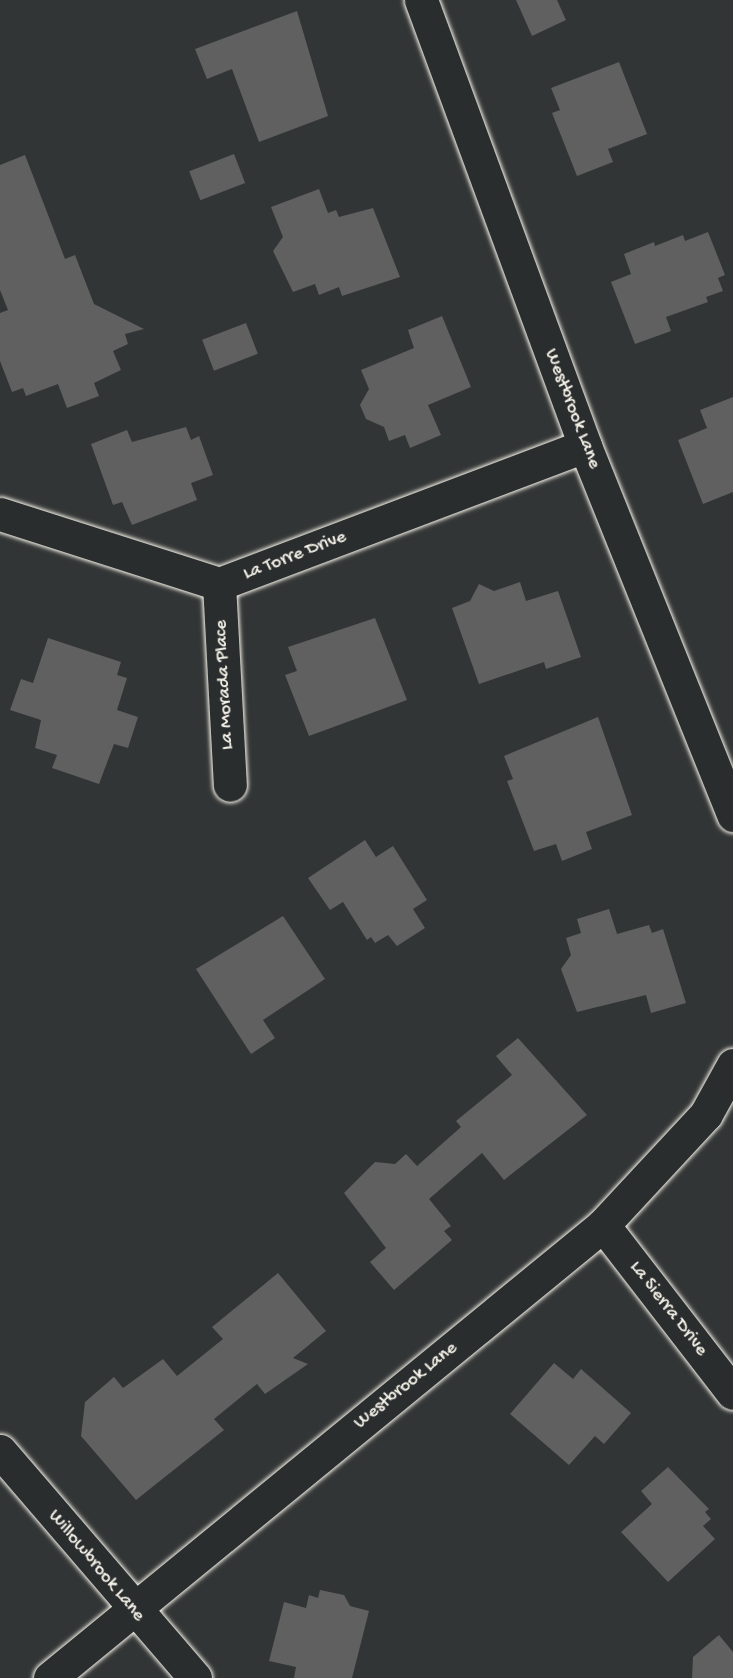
<!DOCTYPE html>
<html>
<head>
<meta charset="utf-8">
<style>
  body { margin:0 }
  #map { position:relative; width:733px; height:1678px; overflow:hidden; background:#323535; font-family:"Gochi Hand",sans-serif }
  div>[style] { position:absolute }
  [style*='--x'] { left:calc(var(--x)*1px); top:calc(var(--y)*1px); width:calc(var(--w)*1px); rotate:calc(var(--a)*1deg) }
  .building>* { inset:0; background:#5f605f; transform-origin:0 0 }
  .roads { filter:drop-shadow(0 0 2px #f4f1e8) drop-shadow(0 0 2px #f4f1e8) }
  .street>* { height:33px; margin:-16.5px; padding:0 16.5px; transform-origin:16.5px; border-radius:16.5px; background:#2a2d2e }
  span { translate:-50% -50%; white-space:nowrap; text-align:center; line-height:1.15; -webkit-text-stroke:5px #2a2d2e; paint-order:stroke }
  .street-label { font-size:19px; color:#f4f1e8 }
</style>
</head>
<body>
<div id="map">
  <div class="building">
    <i style="clip-path:polygon(516px 0,557px 0,566px 20px,532px 36px)"></i>
    <i style="clip-path:polygon(297px 11px,328px 116px,259px 142px,232px 69px,207px 79px,195px 49px)"></i>
    <i style="clip-path:polygon(619px 62px,647px 134px,608px 149px,613px 162px,577px 176px,552px 113px,560px 110px,551px 88px)"></i>
    <i style="left:234px;top:154px;width:31px;height:48px;rotate:69deg"></i>
    <i style="clip-path:polygon(25px 155px,65px 259px,75px 255px,94px 304px,144px 329px,125px 334px,128px 344px,113px 351px,121px 370px,94px 383px,99px 396px,67px 408px,58px 384px,26px 396px,23px 388px,12px 392px,0 361px,0 313px,8px 310px,0 290px,0 165px)"></i>
    <i style="clip-path:polygon(319px 189px,328px 213px,336px 210px,339px 217px,373px 208px,400px 277px,342px 296px,339px 287px,319px 295px,315px 284px,293px 292px,273px 251px,283px 237px,271px 207px)"></i>
    <i style="clip-path:polygon(708px 232px,725px 275px,718px 278px,723px 291px,706px 297px,708px 302px,666px 317px,671px 331px,635px 344px,611px 282px,631px 274px,624px 254px,654px 242px,655px 246px,683px 235px,685px 241px)"></i>
    <i style="clip-path:polygon(442px 316px,471px 387px,428px 405px,441px 435px,410px 448px,405px 435px,389px 441px,384px 427px,366px 419px,360px 405px,369px 389px,361px 370px,414px 348px,408px 330px)"></i>
    <i style="left:246px;top:323px;width:33px;height:47px;rotate:69deg"></i>
    <i style="clip-path:polygon(733px 397px,733px 492px,703px 504px,678px 440px,707px 428px,700px 410px)"></i>
    <i style="clip-path:polygon(186px 427px,191px 440px,199px 436px,213px 475px,191px 483px,197px 500px,132px 525px,122px 502px,113px 505px,91px 444px,127px 430px,132px 442px)"></i>
    <i style="clip-path:polygon(520px 582px,526px 601px,558px 591px,581px 657px,546px 669px,544px 662px,479px 684px,452px 608px,470px 601px,479px 584px,494px 591px)"></i>
    <i style="clip-path:polygon(375px 618px,407px 700px,309px 736px,285px 675px,297px 671px,288px 647px)"></i>
    <i style="clip-path:polygon(48px 638px,121px 662px,117px 675px,127px 678px,117px 710px,138px 717px,128px 748px,114px 744px,99px 784px,52px 768px,57px 755px,35px 748px,41px 720px,10px 710px,21px 679px,33px 683px)"></i>
    <i style="clip-path:polygon(598px 717px,632px 815px,586px 832px,592px 849px,562px 861px,556px 844px,534px 851px,507px 781px,513px 779px,504px 756px)"></i>
    <i style="clip-path:polygon(365px 840px,376px 857px,393px 846px,427px 900px,413px 909px,425px 928px,397px 946px,388px 935px,375px 943px,371px 937px,367px 940px,343px 902px,330px 910px,308px 878px)"></i>
    <i style="clip-path:polygon(609px 909px,617px 934px,649px 925px,652px 933px,663px 929px,686px 1003px,651px 1013px,646px 995px,577px 1012px,561px 969px,571px 955px,566px 938px,581px 933px,577px 919px)"></i>
    <i style="clip-path:polygon(283px 916px,325px 979px,263px 1020px,275px 1038px,251px 1054px,196px 969px)"></i>
    <i style="clip-path:polygon(518px 1038px,587px 1115px,504px 1180px,482px 1153px,429px 1199px,451px 1226px,444px 1231px,452px 1240px,394px 1290px,370px 1262px,386px 1248px,344px 1193px,375px 1162px,395px 1164px,406px 1154px,417px 1166px,461px 1127px,456px 1121px,512px 1075px,496px 1056px)"></i>
    <i style="clip-path:polygon(278px 1273px,326px 1331px,293px 1358px,308px 1364px,265px 1394px,257px 1384px,214px 1419px,224px 1430px,136px 1500px,81px 1436px,85px 1402px,114px 1377px,123px 1388px,163px 1359px,177px 1376px,223px 1339px,212px 1327px)"></i>
    <i style="clip-path:polygon(554px 1363px,573px 1379px,581px 1369px,631px 1413px,604px 1444px,595px 1436px,569px 1465px,510px 1414px)"></i>
    <i style="clip-path:polygon(668px 1467px,709px 1509px,705px 1512px,711px 1519px,703px 1526px,715px 1539px,668px 1582px,621px 1532px,652px 1504px,641px 1491px)"></i>
    <i style="clip-path:polygon(320px 1590px,344px 1595px,350px 1606px,369px 1611px,352px 1678px,294px 1678px,296px 1667px,269px 1661px,284px 1602px,306px 1608px,309px 1595px,318px 1598px)"></i>
    <i style="clip-path:polygon(719px 1635px,733px 1652px,733px 1678px,692px 1678px,693px 1657px)"></i>
  </div>
  <div class="roads">
    <div class="street">
      <i style="--x:421;--y:0;--w:475;--a:69.8"></i>
      <i style="--x:585;--y:446;--w:398;--a:68.1"></i>
      <i style="--x:0;--y:514;--w:230;--a:17.7"></i>
      <i style="--x:219;--y:584;--w:391;--a:-20.7"></i>
      <i style="--x:219;--y:584;--w:201;--a:86.9"></i>
      <i style="--x:603;--y:1225;--w:212;--a:52.3"></i>
      <i style="--x:0;--y:1451;--w:299;--a:49.3"></i>
      <i style="--x:50;--y:1678;--w:715;--a:-39.32"></i>
      <i style="--x:603;--y:1225;--w:151;--a:-47.1"></i>
      <i style="--x:706;--y:1114;--w:56;--a:-61.1"></i>
    </div>
  </div>
  <div class="street-label">
    <span style="left:572px;top:409px;rotate:69deg">Westbrook Lane</span>
    <span style="left:295px;top:556px;rotate:-21deg">La Torre Drive</span>
    <span style="left:225px;top:685px;rotate:-93deg">La Morada Place</span>
    <span style="left:668px;top:1309px;rotate:52deg">La Sierra Drive</span>
    <span style="left:406px;top:1386px;rotate:-39deg">Westbrook Lane</span>
    <span style="left:96px;top:1566px;rotate:50deg">Willowbrook Lane</span>
  </div>
</div>
</body>
</html>
